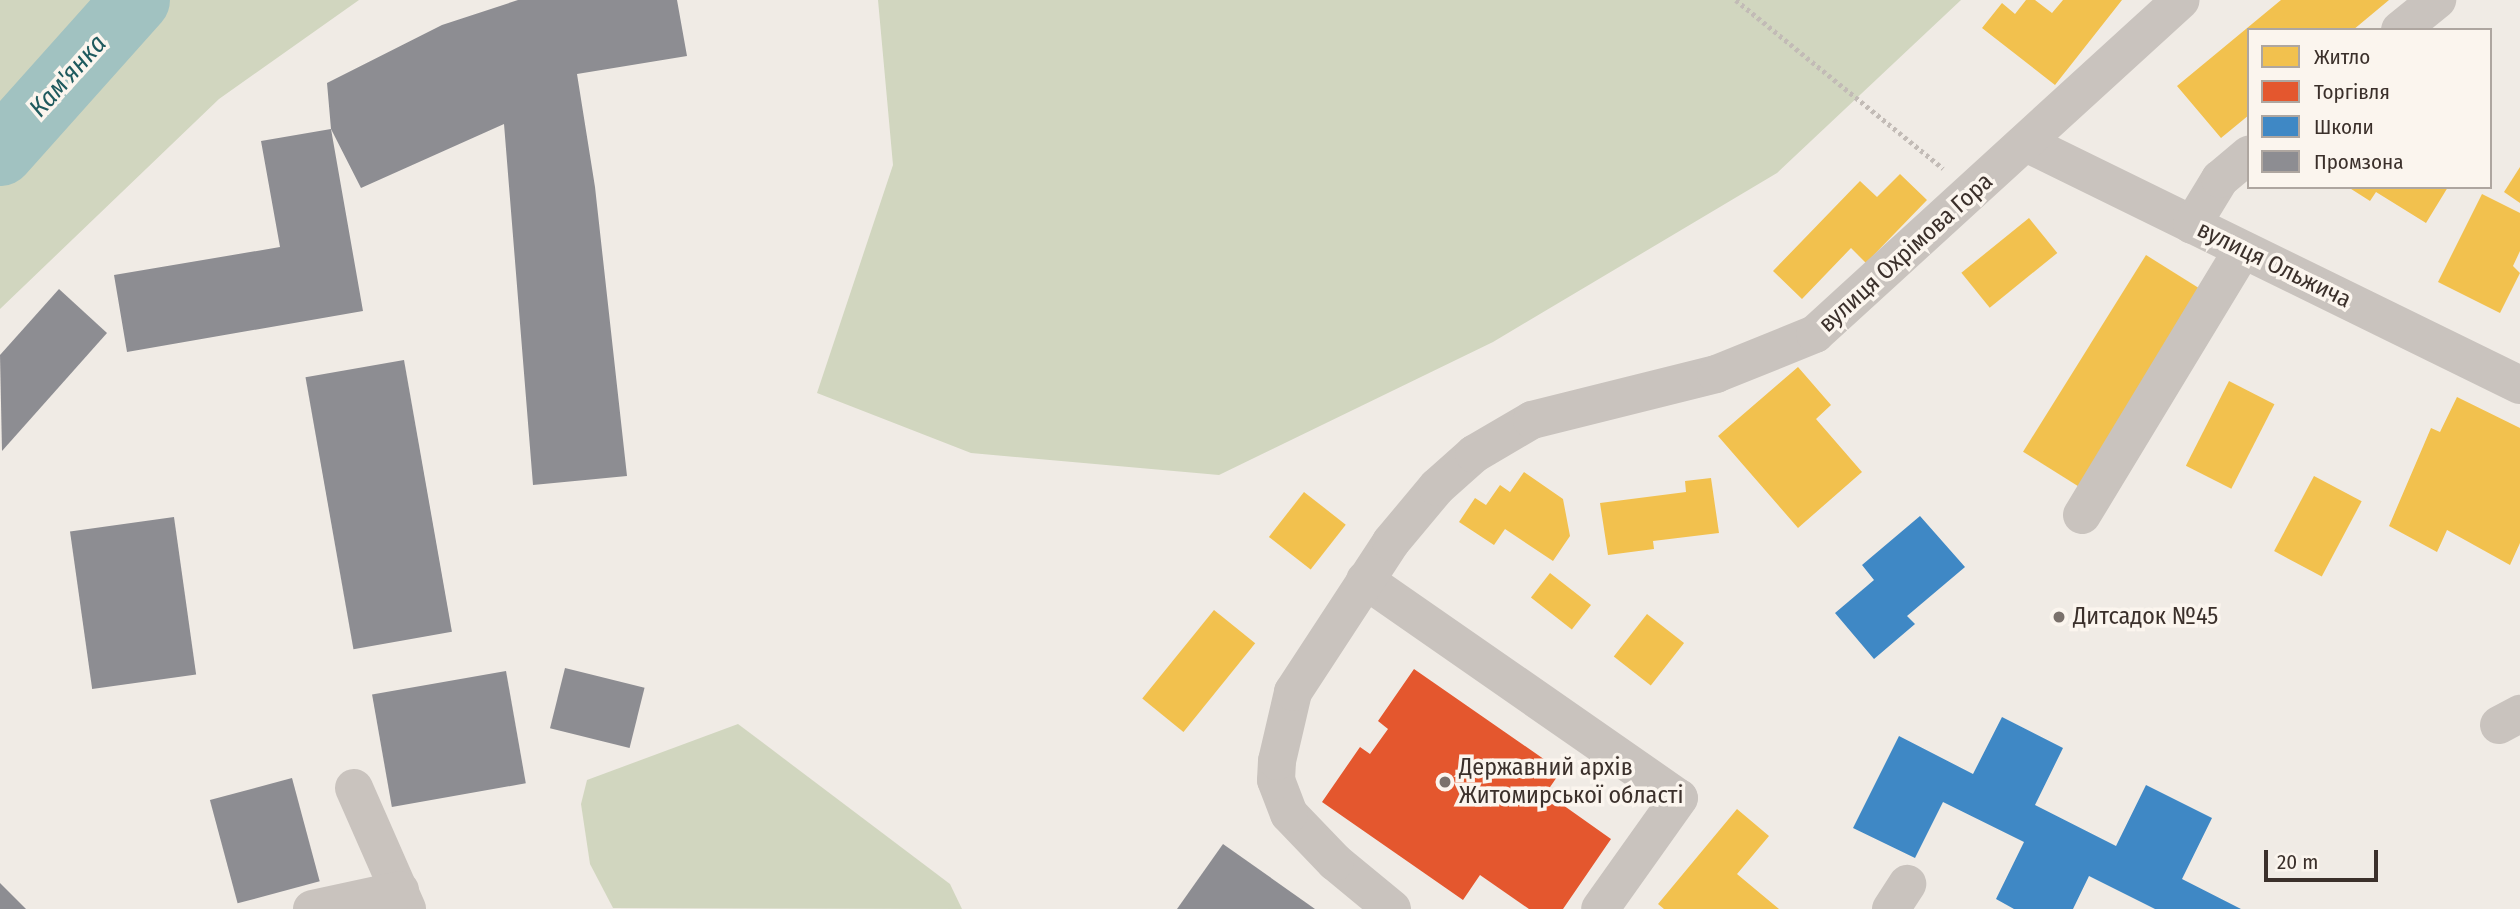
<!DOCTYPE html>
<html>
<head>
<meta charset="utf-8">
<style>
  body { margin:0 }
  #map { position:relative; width:2520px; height:909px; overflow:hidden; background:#f0ebe5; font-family:"Fira Sans Condensed",sans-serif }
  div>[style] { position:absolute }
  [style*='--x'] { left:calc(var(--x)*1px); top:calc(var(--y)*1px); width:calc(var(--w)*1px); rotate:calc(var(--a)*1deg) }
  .green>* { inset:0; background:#d1d6bf }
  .homes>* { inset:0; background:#f2c14e; transform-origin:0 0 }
  .shops>* { inset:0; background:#e4572e }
  .schools>* { inset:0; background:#3f88c5 }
  .industry>* { inset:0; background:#8d8d92; transform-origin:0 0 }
  .river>* { height:68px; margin:-34px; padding:0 34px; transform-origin:34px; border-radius:34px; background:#a1c2c1 }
  .path>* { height:4.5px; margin-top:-2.25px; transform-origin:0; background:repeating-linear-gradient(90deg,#c2bbb6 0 3.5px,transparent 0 7px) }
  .minor>* { height:38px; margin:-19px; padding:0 19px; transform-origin:19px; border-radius:19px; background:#c9c3be }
  .dots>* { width:19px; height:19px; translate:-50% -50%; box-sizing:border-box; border:4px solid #fbf5ee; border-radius:50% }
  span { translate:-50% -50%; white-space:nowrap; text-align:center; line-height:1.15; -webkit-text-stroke:7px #fbf5ee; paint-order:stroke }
  .street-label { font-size:24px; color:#3b302b }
  .poi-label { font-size:24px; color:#3b302b }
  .left { translate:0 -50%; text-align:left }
  .water-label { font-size:26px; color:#1f5a5e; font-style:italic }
  .legend { position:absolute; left:2247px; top:28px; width:245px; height:161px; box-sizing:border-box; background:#fbf5ee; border:2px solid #aea6a0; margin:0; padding:9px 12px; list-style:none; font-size:21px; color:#3b302b }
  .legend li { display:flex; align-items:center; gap:14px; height:35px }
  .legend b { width:35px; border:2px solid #aea6a0 }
  .scale { position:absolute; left:2264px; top:850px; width:114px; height:32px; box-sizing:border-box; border:4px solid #3b302b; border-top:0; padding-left:9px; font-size:21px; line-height:24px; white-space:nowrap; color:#3b302b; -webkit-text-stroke:5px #fbf5ee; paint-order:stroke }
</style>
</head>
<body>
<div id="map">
  <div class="green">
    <i style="clip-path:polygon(0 0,359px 0,219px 99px,0 309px)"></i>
    <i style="clip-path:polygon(878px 0,1961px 0,1777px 173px,1493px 342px,1219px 475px,971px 453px,817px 393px,893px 165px)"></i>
    <i style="clip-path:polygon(738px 724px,950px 884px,962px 909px,613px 908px,590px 864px,581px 804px,587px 780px)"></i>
  </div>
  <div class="homes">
    <i style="clip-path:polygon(2026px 0,2035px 0,2052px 13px,2063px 0,2122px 0,2055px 85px,1982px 28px,2002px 3px,2015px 14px)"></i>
    <i style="clip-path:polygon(2281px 0,2389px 0,2353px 30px,2249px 30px,2249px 115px,2221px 138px,2177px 86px)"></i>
    <i style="clip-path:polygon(2520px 167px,2520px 203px,2504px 192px)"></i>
    <i style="clip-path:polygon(1900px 174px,1927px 200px,1866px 263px,1851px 248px,1802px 299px,1773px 271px,1860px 181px,1877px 197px)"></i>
    <i style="clip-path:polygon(2348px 187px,2448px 187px,2426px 223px,2376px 192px,2370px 201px)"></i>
    <i style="clip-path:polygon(2482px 194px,2520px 213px,2520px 251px,2513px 266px,2520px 273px,2500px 313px,2438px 282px)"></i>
    <i style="left:2029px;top:218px;width:45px;height:87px;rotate:51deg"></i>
    <i style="left:2146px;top:255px;width:65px;height:232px;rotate:32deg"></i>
    <i style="clip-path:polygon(1798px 367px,1831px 405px,1816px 419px,1862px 472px,1798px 528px,1718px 436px)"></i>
    <i style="left:2229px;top:381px;width:51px;height:95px;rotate:27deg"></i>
    <i style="clip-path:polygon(2457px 397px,2520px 428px,2520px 543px,2510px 565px,2447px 530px,2437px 552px,2389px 526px,2431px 428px,2440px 432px)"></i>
    <i style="clip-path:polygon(1524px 472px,1563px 499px,1570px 536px,1553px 561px,1505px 529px,1494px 545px,1459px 522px,1475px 498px,1486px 505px,1500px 485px,1510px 492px)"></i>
    <i style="left:2314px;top:476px;width:54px;height:85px;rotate:28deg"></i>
    <i style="clip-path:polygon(1711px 478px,1719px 533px,1653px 541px,1654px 549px,1608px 555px,1600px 503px,1686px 492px,1685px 481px)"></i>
    <i style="left:1304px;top:492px;width:53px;height:57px;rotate:38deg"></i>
    <i style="left:1550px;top:573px;width:52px;height:31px;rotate:38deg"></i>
    <i style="left:1214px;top:610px;width:53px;height:114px;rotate:39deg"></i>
    <i style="left:1647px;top:614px;width:47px;height:54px;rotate:38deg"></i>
    <i style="clip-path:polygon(1737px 809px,1769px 836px,1737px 874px,1779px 909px,1664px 909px,1658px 904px)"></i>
  </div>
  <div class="shops">
    <i style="clip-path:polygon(1414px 669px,1561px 771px,1546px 793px,1611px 839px,1563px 909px,1529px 909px,1480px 875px,1463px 900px,1322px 802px,1360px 747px,1370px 754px,1388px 729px,1378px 721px)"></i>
  </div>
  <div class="schools">
    <i style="clip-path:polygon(1920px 516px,1965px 567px,1907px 616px,1915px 624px,1874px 659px,1835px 613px,1874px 580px,1862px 565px)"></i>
    <i style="clip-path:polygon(2002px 717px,2063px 748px,2035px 805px,2116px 846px,2146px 785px,2212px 818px,2182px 879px,2241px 909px,2155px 909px,2089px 876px,2073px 909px,2014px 909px,1996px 899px,2024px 842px,1943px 802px,1915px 858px,1853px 828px,1899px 736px,1973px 774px)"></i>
  </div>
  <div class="industry">
    <i style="clip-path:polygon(518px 0,677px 0,687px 56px,577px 74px,595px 187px,627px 476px,533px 485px,504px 124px,361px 188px,331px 129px,327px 83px,442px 25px)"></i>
    <i style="clip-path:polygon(331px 129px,363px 311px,127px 352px,114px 275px,280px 247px,261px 141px)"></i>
    <i style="clip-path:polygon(59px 289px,107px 333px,2px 451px,0 355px)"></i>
    <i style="left:404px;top:360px;width:276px;height:100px;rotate:80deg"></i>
    <i style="left:174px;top:517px;width:159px;height:105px;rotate:82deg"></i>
    <i style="left:565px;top:668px;width:82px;height:62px;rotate:14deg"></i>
    <i style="left:506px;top:671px;width:114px;height:136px;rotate:80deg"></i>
    <i style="left:292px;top:778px;width:107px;height:85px;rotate:75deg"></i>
    <i style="clip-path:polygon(1223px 844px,1315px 909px,1177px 909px)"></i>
    <i style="clip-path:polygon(0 883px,26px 909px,0 909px)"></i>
  </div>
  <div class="river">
    <i style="--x:0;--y:152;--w:204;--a:-48.2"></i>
  </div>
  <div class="path">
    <i style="--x:1736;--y:0;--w:267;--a:39.1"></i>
  </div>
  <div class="minor">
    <i style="--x:2400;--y:30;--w:48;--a:-39"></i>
    <i style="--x:2028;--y:144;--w:548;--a:26.1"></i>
    <i style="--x:2192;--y:225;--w:54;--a:-58.7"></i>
    <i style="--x:2220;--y:179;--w:38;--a:-40"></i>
    <i style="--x:2082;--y:515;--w:309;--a:-58.8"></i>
    <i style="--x:1365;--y:580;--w:382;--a:34.8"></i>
    <i style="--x:1679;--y:798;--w:136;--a:125.4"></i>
    <i style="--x:2499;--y:725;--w:24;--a:-28"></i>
    <i style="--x:354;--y:788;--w:132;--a:66.3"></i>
    <i style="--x:312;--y:909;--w:90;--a:-12.2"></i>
    <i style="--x:1392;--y:909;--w:74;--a:-140.5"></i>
    <i style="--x:1335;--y:862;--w:66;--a:-133.8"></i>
    <i style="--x:1289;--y:814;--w:36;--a:-111"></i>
    <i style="--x:1276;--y:780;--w:19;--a:-87"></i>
    <i style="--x:1277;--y:761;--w:71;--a:-76.9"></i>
    <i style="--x:1293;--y:692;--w:179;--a:-56.8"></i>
    <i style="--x:1391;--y:542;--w:72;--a:-50.1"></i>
    <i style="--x:1437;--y:487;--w:50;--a:-41.7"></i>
    <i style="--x:1474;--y:454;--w:67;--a:-30.4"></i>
    <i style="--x:1532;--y:420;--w:190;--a:-14"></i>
    <i style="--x:1716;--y:374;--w:107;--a:-22"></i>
    <i style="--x:1815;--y:334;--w:495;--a:-42.4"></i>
    <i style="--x:1891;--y:909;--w:30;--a:-57"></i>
  </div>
  <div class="dots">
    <i style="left:2059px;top:617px;background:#7a716c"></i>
    <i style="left:1445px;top:782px;background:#7a716c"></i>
  </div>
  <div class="street-label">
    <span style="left:1906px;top:253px;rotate:-42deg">вулиця Охрімова Гора</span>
    <span style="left:2274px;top:265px;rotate:26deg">вулиця Ольжича</span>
  </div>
  <div class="poi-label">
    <span class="left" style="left:2073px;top:617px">Дитсадок №45</span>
    <span class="left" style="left:1459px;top:782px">Державний архів<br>Житомирської області</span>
  </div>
  <div class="water-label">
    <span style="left:68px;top:76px;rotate:-48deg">Кам'янка</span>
  </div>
  <ul class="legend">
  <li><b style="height:19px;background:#f2c14e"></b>Житло</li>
  <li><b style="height:19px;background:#e4572e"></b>Торгівля</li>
  <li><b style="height:19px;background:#3f88c5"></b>Школи</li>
  <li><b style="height:19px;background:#8d8d92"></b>Промзона</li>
  </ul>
  <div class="scale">20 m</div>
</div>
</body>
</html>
